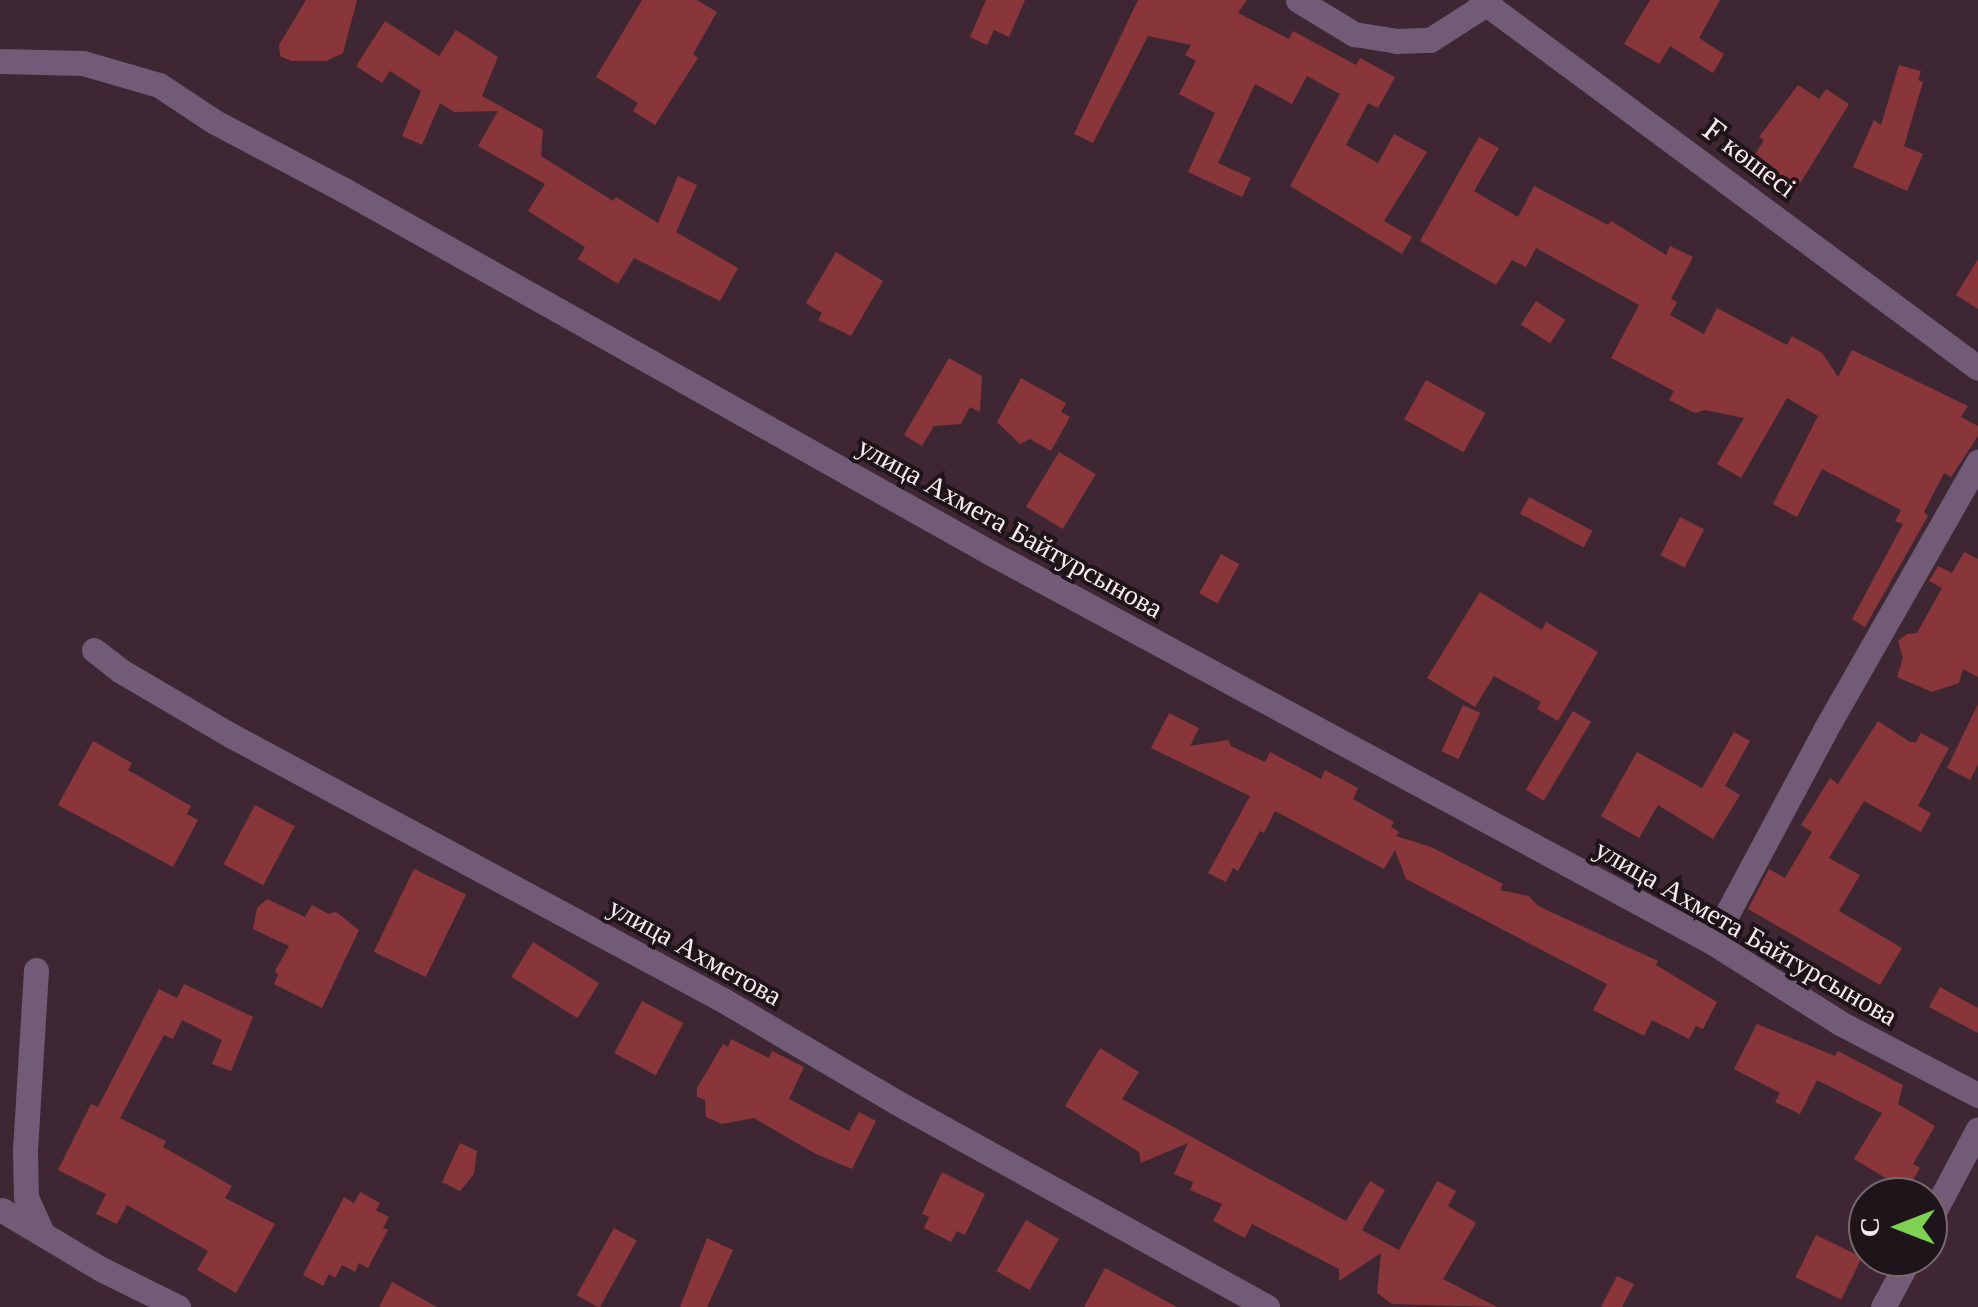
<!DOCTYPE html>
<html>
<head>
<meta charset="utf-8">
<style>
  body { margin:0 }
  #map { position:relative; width:1978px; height:1307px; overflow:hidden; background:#3e2732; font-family:"Libre Baskerville",serif }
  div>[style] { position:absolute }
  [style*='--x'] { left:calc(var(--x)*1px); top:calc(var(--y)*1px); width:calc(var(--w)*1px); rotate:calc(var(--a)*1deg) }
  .building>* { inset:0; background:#89363b; transform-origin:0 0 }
  .minor>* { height:25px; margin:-12.5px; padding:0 12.5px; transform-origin:12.5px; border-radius:12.5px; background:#725b77 }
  span { translate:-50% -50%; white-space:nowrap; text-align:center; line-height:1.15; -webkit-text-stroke:8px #1e1419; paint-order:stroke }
  .street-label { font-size:28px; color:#faebf1 }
  .north { position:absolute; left:1848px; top:1177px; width:100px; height:100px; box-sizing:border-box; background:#1e1419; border:2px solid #766a6f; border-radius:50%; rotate:270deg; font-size:28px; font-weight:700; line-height:40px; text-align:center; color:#faebf1 }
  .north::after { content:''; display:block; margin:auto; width:35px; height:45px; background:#7ed153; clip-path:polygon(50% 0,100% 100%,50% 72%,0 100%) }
</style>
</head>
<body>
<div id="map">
  <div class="building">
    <i style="clip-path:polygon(306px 0,357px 0,343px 53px,326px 61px,292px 61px,280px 56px,279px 45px)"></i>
    <i style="clip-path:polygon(642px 0,697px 0,717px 12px,693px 54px,698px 58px,655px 125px,633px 111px,638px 103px,596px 77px)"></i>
    <i style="clip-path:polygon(986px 0,1025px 0,1009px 37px,994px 30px,987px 45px,970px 37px)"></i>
    <i style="clip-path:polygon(1138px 0,1247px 0,1238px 13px,1289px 39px,1293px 31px,1356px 65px,1360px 58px,1395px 77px,1378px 108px,1368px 103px,1346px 145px,1378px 163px,1394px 134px,1427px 152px,1384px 221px,1412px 237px,1402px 254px,1290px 186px,1340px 94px,1307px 76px,1292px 104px,1255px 84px,1218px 163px,1251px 178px,1242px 197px,1188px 172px,1215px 113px,1179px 94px,1196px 61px,1185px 55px,1191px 45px,1148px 36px,1093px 143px,1074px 134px)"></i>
    <i style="clip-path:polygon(1650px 0,1720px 0,1699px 38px,1724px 54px,1713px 73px,1670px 46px,1659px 64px,1624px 44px)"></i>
    <i style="clip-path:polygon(385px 21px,439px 56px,456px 30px,498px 57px,482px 96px,543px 130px,541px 156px,613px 201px,616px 197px,658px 223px,678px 176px,697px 185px,676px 232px,738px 268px,720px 301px,634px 258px,618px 284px,578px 259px,585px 247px,528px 211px,545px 184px,478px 146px,498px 111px,454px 112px,440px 103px,422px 145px,402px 136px,421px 91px,390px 71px,382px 83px,356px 66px)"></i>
    <i style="clip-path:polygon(1899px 65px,1921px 71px,1918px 80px,1923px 82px,1904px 146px,1923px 154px,1907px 191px,1853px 167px,1874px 120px,1881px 125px)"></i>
    <i style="clip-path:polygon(1798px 85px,1819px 99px,1826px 89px,1849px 104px,1796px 190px,1751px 161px,1764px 140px,1759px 137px)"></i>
    <i style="clip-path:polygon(1479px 137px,1499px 148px,1474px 191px,1518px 217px,1534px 186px,1608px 225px,1611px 221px,1666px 255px,1670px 246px,1693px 257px,1671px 299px,1677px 302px,1670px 315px,1704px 334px,1717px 308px,1787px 345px,1792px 336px,1822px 353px,1838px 377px,1852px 350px,1968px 406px,1961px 417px,1978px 426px,1978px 436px,1951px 477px,1944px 473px,1924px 512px,1928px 516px,1865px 627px,1852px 619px,1903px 524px,1895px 521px,1901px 510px,1822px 469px,1797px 517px,1773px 504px,1818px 416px,1787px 398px,1741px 478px,1717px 464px,1744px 418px,1705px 410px,1695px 413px,1669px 400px,1674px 391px,1611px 358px,1639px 305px,1536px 248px,1526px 267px,1512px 260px,1496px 285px,1420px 241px)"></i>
    <i style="clip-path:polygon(836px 252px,883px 281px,851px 336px,818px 320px,822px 313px,806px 303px)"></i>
    <i style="clip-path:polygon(1978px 259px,1978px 309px,1956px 295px)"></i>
    <i style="left:1536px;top:301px;width:35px;height:28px;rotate:33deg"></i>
    <i style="clip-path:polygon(949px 358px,982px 376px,980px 412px,970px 407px,961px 424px,934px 426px,922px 446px,904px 435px)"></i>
    <i style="clip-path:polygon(1021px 378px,1066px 403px,1061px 412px,1070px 417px,1051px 451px,1030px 439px,1020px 444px,997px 422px)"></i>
    <i style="left:1426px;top:380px;width:68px;height:45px;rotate:29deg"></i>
    <i style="left:1059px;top:452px;width:43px;height:64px;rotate:31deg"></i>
    <i style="left:1529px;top:497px;width:72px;height:19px;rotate:28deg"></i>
    <i style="left:1680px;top:517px;width:27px;height:43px;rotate:27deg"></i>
    <i style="clip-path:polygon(1964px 552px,1978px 559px,1978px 677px,1963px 669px,1959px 683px,1932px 692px,1897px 677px,1903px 658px,1898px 641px,1907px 634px,1917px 633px,1942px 588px,1929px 581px,1938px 566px,1952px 573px)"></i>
    <i style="left:1221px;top:554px;width:21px;height:45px;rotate:29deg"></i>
    <i style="clip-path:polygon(1480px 592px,1542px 630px,1546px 622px,1598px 652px,1558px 721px,1537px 709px,1541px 702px,1494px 676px,1475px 707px,1427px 678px)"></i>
    <i style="clip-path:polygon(1978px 704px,1978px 765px,1970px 780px,1947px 768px)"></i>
    <i style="left:1463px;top:705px;width:19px;height:51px;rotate:25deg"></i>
    <i style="left:1573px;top:711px;width:21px;height:92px;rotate:31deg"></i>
    <i style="clip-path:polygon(1169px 713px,1199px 728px,1190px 746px,1228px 740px,1231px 746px,1265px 762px,1270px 752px,1321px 779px,1325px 770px,1358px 788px,1353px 799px,1394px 822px,1391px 827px,1399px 832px,1396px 836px,1431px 847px,1503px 884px,1500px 890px,1529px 896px,1538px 906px,1658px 961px,1656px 965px,1717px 1002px,1703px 1029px,1696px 1026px,1689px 1039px,1652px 1020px,1644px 1036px,1593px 1010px,1607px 984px,1406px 879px,1395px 850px,1384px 869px,1275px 811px,1264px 833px,1260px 831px,1238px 871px,1233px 868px,1226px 882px,1208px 873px,1250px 796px,1151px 748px)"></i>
    <i style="clip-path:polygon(1878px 721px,1910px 742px,1916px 742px,1921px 733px,1949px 748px,1918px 806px,1931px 813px,1921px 832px,1864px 801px,1829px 858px,1860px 875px,1839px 911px,1902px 948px,1880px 985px,1748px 909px,1769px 869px,1785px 878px,1812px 832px,1801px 825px,1830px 778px,1838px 784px)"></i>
    <i style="clip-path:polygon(1734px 732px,1750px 741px,1725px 786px,1740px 795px,1713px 839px,1658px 805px,1639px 838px,1601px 816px,1637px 752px,1702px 788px)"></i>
    <i style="clip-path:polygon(93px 741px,132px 763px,128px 770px,191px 806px,187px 814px,198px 820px,173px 867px,58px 805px)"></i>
    <i style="left:255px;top:805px;width:45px;height:67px;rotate:28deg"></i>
    <i style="left:414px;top:869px;width:58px;height:92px;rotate:26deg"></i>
    <i style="clip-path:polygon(267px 899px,305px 917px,312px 905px,329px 914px,336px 912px,359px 930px,322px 1008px,274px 984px,278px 975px,275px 971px,289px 946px,253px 929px,257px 908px)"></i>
    <i style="left:533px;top:942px;width:78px;height:41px;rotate:32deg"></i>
    <i style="clip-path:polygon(184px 984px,253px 1017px,231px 1071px,212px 1064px,222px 1040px,182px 1020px,173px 1039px,164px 1035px,120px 1118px,166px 1141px,163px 1147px,232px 1186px,225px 1198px,275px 1224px,236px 1293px,197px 1270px,208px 1251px,127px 1205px,117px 1224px,96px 1214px,106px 1194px,58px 1170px,91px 1104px,98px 1107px,159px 989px,177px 998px)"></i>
    <i style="clip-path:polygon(1940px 987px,1978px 1008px,1978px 1033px,1929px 1007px)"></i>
    <i style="left:642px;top:1001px;width:47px;height:59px;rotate:28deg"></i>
    <i style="clip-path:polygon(1757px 1024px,1835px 1056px,1838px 1051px,1903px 1085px,1898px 1104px,1935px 1126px,1913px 1164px,1920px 1168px,1907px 1191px,1854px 1159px,1882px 1113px,1817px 1080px,1800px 1114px,1775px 1102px,1780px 1093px,1734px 1069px)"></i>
    <i style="clip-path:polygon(731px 1039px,769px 1058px,772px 1051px,804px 1067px,789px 1099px,849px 1131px,859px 1112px,876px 1121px,852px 1169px,816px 1154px,754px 1118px,722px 1124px,706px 1117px,705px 1100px,697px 1097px,697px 1088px,723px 1044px,728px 1047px)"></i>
    <i style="clip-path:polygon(1100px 1048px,1139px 1072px,1122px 1099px,1346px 1221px,1370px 1181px,1385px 1190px,1362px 1230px,1399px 1250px,1437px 1181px,1456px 1191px,1448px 1206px,1476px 1223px,1443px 1279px,1497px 1307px,1392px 1304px,1377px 1293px,1381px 1253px,1339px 1281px,1339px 1269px,1252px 1224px,1245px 1238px,1213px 1221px,1222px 1204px,1190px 1190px,1193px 1182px,1174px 1174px,1188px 1143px,1141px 1163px,1139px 1152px,1065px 1106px)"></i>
    <i style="clip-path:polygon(460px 1143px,477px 1151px,474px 1174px,460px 1191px,442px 1182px)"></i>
    <i style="clip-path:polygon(942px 1172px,985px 1194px,965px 1235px,957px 1231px,951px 1242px,924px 1228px,929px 1217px,922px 1214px)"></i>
    <i style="clip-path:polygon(360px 1192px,380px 1203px,376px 1210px,389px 1217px,383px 1228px,388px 1230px,368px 1268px,359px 1263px,355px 1272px,342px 1265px,335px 1278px,329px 1274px,323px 1286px,303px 1275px,344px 1197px,354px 1203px)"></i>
    <i style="left:1026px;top:1220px;width:38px;height:59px;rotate:30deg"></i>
    <i style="left:614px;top:1228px;width:26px;height:77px;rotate:29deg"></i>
    <i style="left:1816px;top:1235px;width:51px;height:47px;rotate:26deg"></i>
    <i style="clip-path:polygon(707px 1238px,733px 1250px,707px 1307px,680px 1307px)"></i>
    <i style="clip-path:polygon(1105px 1268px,1177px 1307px,1084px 1307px)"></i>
    <i style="clip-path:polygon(1617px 1276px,1634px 1284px,1622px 1307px,1601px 1307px)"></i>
    <i style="clip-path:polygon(392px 1282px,437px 1307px,379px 1307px)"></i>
  </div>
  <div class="minor">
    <i style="--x:1298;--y:0;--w:66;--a:31.3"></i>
    <i style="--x:1354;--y:34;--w:44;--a:9.2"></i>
    <i style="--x:1397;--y:41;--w:33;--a:-2"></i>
    <i style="--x:1430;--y:40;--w:67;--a:-32.7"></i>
    <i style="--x:1481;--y:0;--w:618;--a:36.52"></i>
    <i style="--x:0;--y:61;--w:83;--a:1.4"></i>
    <i style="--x:83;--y:63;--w:79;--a:16.1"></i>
    <i style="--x:159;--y:85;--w:67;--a:33.5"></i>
    <i style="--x:215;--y:122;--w:146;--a:27.8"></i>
    <i style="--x:344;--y:190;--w:740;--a:29.3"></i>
    <i style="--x:989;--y:552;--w:821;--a:28.34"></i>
    <i style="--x:1712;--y:942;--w:151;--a:32.3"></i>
    <i style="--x:1840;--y:1023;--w:156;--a:27.6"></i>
    <i style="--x:94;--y:650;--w:34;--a:38"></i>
    <i style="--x:121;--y:671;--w:129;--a:30.4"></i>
    <i style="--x:232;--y:736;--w:557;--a:28.27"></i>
    <i style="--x:723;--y:1000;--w:201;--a:30.5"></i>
    <i style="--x:896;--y:1102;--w:424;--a:28.9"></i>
    <i style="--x:1712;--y:942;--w:240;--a:-61.9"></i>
    <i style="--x:1825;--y:730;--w:309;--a:-60.3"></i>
    <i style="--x:36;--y:970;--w:181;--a:93.5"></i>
    <i style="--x:25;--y:1151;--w:46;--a:88.8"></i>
    <i style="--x:26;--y:1197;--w:36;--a:66"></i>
    <i style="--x:2;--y:1210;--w:115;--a:30.8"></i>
    <i style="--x:101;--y:1269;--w:86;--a:26.3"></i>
    <i style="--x:1928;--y:1223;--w:106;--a:-62"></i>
    <i style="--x:1883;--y:1307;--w:57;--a:-61.6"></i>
  </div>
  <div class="street-label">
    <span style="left:1749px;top:159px;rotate:37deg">F көшесі</span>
    <span style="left:1010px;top:528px;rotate:29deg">улица Ахмета Байтурсынова</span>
    <span style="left:1746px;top:933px;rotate:30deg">улица Ахмета Байтурсынова</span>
    <span style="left:695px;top:952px;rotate:29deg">улица Ахметова</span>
  </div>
  <div class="north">С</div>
</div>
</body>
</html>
